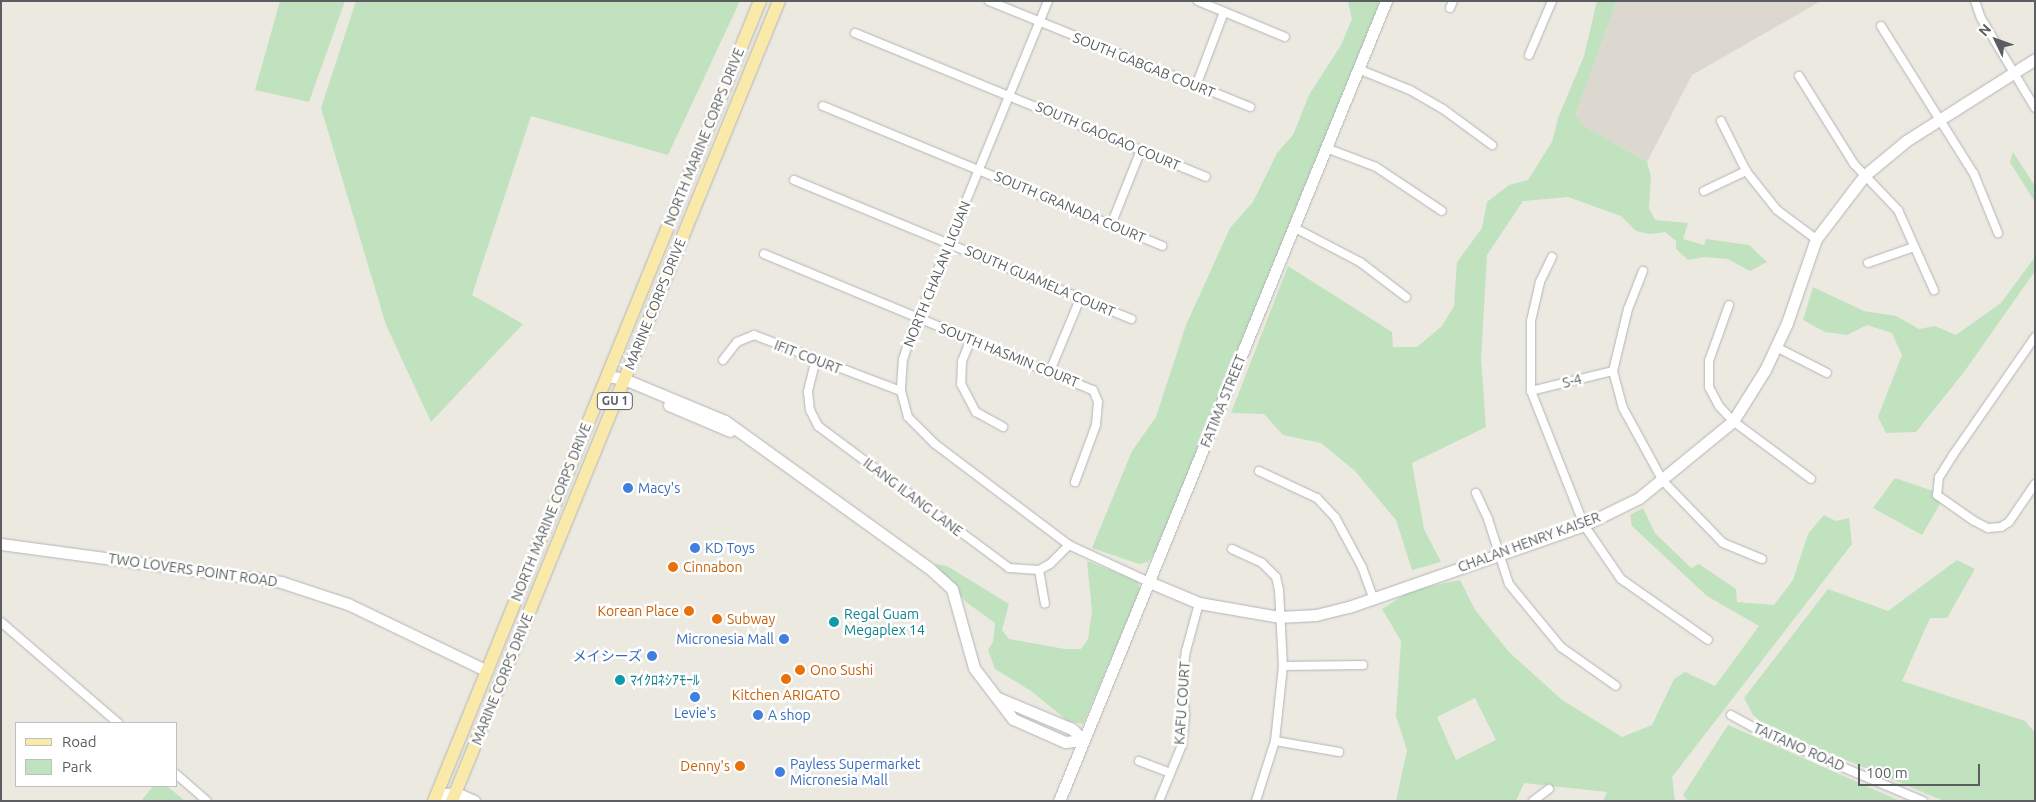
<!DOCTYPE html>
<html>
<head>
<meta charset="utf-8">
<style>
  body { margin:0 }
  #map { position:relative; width:2036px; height:802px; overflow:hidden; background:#ece9e1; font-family:Ubuntu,"Noto Sans JP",sans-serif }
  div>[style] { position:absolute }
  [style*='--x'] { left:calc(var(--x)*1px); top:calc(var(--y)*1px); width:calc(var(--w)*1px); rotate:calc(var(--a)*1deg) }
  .education>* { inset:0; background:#dcd8d0 }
  .green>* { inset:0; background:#c0e2bf }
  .roads { filter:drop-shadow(0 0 1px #b2b4b8) drop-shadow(0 0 1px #b2b4b8) }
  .street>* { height:8px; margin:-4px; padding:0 4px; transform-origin:4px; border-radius:4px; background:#fff }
  .secondary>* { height:11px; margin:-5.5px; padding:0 5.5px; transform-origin:5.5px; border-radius:5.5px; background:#fff }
  .primary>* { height:12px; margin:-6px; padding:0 6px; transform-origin:6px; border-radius:6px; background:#faeaa9 }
  .dots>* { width:14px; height:14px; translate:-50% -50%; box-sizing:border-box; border:2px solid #fff; border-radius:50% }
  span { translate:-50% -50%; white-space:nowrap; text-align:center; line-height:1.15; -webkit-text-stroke:5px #fff; paint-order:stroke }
  .shield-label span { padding:1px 4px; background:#fff; border:1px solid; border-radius:4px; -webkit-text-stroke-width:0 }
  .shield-label { font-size:12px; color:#5a5e61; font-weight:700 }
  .street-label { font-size:14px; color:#5a5e61 }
  .shop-label { font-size:14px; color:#366cbe }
  .left { translate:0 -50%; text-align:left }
  .right { translate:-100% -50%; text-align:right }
  .food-label { font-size:14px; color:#c56008 }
  .culture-label { font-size:14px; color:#0d838f }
  .frame { position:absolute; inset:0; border:2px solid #5a5e61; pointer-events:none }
  .legend { position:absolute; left:15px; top:722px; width:162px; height:65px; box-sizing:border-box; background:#fff; border:1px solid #bdbfc0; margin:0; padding:6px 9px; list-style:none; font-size:15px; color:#5a5e61 }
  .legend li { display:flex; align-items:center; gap:10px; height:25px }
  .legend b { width:25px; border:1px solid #bdbfc0 }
  .north { position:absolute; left:1971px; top:15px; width:50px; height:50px; -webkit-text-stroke:4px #fff; paint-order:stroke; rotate:312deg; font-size:14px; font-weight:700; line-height:20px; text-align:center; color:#5a5e61 }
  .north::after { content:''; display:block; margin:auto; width:18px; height:22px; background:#5a5e61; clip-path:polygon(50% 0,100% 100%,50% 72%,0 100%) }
  .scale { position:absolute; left:1858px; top:764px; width:122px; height:22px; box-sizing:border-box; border:2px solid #5a5e61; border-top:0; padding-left:6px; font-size:15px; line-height:18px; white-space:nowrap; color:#5a5e61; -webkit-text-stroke:4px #fff; paint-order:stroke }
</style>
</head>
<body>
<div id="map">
  <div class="education">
    <i style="clip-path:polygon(1617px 1px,1821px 1px,1692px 75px,1647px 162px,1581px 124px,1576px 113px)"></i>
  </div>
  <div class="green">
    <i style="clip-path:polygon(280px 1px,345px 1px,309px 102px,255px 90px)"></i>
    <i style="clip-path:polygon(356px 1px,740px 1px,668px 155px,531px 116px,472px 295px,523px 324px,431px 422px,386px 325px,321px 108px)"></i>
    <i style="clip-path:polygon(1348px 1px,1382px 1px,1156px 551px,1148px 562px,1139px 564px,1092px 548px,1132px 451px,1156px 417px,1186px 325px,1230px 228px,1253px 202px,1277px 153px,1293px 135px,1309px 95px,1341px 45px,1352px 19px)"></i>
    <i style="clip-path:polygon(1597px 1px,1617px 1px,1576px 113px,1581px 124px,1647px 162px,1651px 177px,1649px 208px,1655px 220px,1688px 223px,1683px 239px,1704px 245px,1706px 239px,1749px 245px,1767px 262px,1750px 271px,1728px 259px,1705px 257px,1688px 260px,1676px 249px,1676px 241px,1665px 232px,1650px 234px,1636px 231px,1621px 216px,1568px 197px,1523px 201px,1487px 255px,1481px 359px,1486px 427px,1412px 463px,1424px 529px,1441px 562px,1412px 570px,1396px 520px,1355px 471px,1321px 443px,1283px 435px,1264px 414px,1231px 413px,1288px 266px,1392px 332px,1393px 347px,1417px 347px,1442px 326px,1454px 306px,1457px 262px,1482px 228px,1487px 202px,1509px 185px,1528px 180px,1552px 142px,1558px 118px,1584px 56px)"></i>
    <i style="clip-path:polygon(2013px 152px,2035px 186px,2035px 202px,2010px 162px)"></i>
    <i style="clip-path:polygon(2035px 257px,2035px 271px,1964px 372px,1916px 432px,1886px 433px,1878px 417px,1902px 355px,1892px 333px,1867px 325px,1847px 335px,1825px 332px,1803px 320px,1813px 287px,1864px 311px,1896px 316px,1919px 329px,1935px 326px,1956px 335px,2001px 303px)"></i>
    <i style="clip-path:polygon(1895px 478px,1933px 491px,1941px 502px,1922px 535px,1873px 508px)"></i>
    <i style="clip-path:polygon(evenodd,1643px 508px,1655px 533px,1691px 568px,1699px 564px,1736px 589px,1737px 602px,1774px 605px,1793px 580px,1808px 534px,1824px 515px,1836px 521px,1849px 518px,1852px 544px,1672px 777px,1675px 801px,1603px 801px,1607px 792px,1524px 783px,1516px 801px,1396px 801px,1407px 750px,1396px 716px,1401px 641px,1382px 609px,1412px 590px,1460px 580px,1475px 610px,1509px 652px,1562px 700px,1622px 737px,1652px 725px,1674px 679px,1685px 672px,1715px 686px,1759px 626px,1707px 596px,1632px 526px,1630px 515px,1643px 508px,1475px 698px,1496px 740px,1456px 760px,1437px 717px,1475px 698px)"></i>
    <i style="clip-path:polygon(1957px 560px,1975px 569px,1947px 618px,1930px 618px,1902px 681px,2025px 721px,2035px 733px,2035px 801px,1944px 801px,1767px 727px,1753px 715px,1744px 698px,1828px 589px,1888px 611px)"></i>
    <i style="clip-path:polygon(1087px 561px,1138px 581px,1140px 591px,1083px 724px,1068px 721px,1031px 691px,995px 669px,988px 650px,993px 642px,995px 623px,966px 602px,935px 564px,947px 566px,1009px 604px,1002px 630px,1009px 639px,1065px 649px,1081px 649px,1088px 639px,1092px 611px)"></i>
    <i style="clip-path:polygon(1728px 725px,1900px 801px,1688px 801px,1683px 795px)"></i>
    <i style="clip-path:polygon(153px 786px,167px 786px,185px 801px,141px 801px)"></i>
  </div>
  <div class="roads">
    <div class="street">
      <i style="--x:989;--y:1;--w:282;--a:22.1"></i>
      <i style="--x:1048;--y:1;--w:361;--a:112.3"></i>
      <i style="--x:911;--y:335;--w:25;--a:108"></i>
      <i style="--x:903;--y:359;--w:32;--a:94"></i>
      <i style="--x:901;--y:391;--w:27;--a:75"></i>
      <i style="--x:908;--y:417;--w:38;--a:45"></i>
      <i style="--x:935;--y:444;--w:168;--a:37"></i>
      <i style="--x:1069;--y:545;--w:88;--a:24.8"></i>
      <i style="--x:1198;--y:1;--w:94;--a:22.5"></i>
      <i style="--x:1975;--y:1;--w:18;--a:71"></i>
      <i style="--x:1981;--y:18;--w:105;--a:59"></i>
      <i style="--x:1450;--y:8;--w:8;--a:-67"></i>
      <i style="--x:1881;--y:26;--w:175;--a:57.9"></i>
      <i style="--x:1974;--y:174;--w:64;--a:67.9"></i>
      <i style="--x:855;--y:33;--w:379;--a:22.3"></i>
      <i style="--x:1529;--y:55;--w:59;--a:-66.9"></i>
      <i style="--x:1358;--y:69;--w:56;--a:22"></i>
      <i style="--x:1410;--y:90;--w:38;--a:30"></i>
      <i style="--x:1443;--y:109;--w:61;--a:36.3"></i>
      <i style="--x:1799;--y:76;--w:104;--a:58"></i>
      <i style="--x:1854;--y:164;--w:64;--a:46.3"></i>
      <i style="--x:1898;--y:210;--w:88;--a:65.8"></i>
      <i style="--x:1196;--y:86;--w:79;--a:-69.3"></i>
      <i style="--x:823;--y:106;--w:367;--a:22.4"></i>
      <i style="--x:1721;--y:121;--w:56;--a:63.4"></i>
      <i style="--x:1746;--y:171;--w:50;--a:51.5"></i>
      <i style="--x:1777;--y:210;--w:49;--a:36.6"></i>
      <i style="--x:1326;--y:148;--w:53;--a:20.8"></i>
      <i style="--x:1376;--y:167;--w:79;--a:33.7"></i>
      <i style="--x:794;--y:180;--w:365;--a:22.4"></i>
      <i style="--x:1704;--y:191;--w:47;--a:-25.5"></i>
      <i style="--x:1111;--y:225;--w:81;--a:-68.2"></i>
      <i style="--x:1293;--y:227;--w:76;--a:27.6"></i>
      <i style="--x:1360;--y:262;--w:58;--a:37.3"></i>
      <i style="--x:764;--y:254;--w:356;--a:22.5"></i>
      <i style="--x:1093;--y:390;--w:13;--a:67"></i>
      <i style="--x:1098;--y:402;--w:23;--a:95"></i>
      <i style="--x:1096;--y:425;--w:61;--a:110.2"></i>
      <i style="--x:1552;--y:257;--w:28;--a:116"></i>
      <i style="--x:1540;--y:282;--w:40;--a:103"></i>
      <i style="--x:1531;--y:321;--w:70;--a:90"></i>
      <i style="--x:1531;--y:391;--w:144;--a:68.4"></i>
      <i style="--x:1584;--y:525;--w:65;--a:55.6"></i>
      <i style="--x:1621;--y:579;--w:106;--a:35"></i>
      <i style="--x:1868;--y:263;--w:49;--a:-19.2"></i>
      <i style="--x:1643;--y:271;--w:41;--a:111.5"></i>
      <i style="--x:1628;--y:309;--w:64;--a:103.6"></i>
      <i style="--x:1613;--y:371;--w:38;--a:75"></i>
      <i style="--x:1623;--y:408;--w:83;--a:61.3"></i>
      <i style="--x:1663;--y:481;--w:86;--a:45.9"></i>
      <i style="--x:1723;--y:543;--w:42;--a:22.3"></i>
      <i style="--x:1729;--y:305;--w:59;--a:109.7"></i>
      <i style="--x:1709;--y:361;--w:26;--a:90"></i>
      <i style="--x:1709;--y:387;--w:21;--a:62"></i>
      <i style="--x:1719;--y:406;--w:21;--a:47"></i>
      <i style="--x:1733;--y:421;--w:97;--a:36.6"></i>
      <i style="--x:2035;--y:337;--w:144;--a:124.8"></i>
      <i style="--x:1953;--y:455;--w:26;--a:122"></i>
      <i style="--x:1939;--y:477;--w:18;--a:96"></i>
      <i style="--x:1937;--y:495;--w:45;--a:35.1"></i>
      <i style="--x:1974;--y:521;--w:16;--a:27"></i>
      <i style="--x:1988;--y:528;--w:13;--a:-4"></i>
      <i style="--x:2001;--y:527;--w:9;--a:-32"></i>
      <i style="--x:2009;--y:522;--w:46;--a:-55.6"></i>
      <i style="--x:971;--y:339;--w:24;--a:112"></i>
      <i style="--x:962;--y:361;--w:23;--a:92"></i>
      <i style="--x:961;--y:384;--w:32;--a:62"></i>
      <i style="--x:976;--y:412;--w:31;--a:29"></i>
      <i style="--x:1776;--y:347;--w:57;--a:27"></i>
      <i style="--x:816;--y:359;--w:34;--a:104"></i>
      <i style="--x:808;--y:392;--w:18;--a:84"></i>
      <i style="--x:810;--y:410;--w:18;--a:63"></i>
      <i style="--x:818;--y:426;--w:238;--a:36.6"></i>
      <i style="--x:1009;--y:568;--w:30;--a:4"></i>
      <i style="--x:1039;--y:570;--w:13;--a:-29"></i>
      <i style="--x:1050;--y:564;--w:27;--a:-45"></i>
      <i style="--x:723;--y:360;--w:23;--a:-52"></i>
      <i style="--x:737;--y:342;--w:18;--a:-22"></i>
      <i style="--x:754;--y:335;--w:157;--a:20.9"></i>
      <i style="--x:1050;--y:371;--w:78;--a:-67.4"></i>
      <i style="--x:1531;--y:391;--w:84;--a:-13.7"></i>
      <i style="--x:1259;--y:471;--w:64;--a:25"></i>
      <i style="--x:1317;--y:498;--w:26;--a:47"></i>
      <i style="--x:1335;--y:517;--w:57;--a:61.6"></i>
      <i style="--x:1362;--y:567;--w:33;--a:70"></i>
      <i style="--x:1476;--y:493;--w:29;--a:65"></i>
      <i style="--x:1488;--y:519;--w:68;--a:72.1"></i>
      <i style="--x:1509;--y:584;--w:82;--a:50.5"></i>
      <i style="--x:1561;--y:647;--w:67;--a:35.3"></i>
      <i style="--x:1232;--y:549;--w:33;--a:25"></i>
      <i style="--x:1262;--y:563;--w:20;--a:45"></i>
      <i style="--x:1276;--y:577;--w:13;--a:77"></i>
      <i style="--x:1279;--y:590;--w:76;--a:87"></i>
      <i style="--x:1283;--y:666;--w:75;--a:96.1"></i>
      <i style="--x:1275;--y:741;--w:63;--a:107.6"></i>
      <i style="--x:1039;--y:570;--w:34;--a:80"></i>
      <i style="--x:1;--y:622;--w:155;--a:40.8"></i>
      <i style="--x:1283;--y:666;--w:80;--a:-0.7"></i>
      <i style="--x:1731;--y:715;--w:43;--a:28.9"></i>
      <i style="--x:1769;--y:736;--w:167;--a:22.9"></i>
      <i style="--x:1275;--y:741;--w:65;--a:9.8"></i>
      <i style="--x:1139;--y:761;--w:33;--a:21"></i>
      <i style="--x:176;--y:774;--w:41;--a:41.1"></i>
      <i style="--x:1159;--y:801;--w:61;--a:-67.7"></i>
      <i style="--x:1182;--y:745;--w:31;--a:-84"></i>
      <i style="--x:1185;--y:714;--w:32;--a:-95"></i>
      <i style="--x:1182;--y:682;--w:31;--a:-83"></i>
      <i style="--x:1186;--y:651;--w:50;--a:-74.8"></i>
      <i style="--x:1533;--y:801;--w:20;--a:-37"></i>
    </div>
    <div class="secondary">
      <i style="--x:607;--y:376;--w:17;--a:10"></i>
      <i style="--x:624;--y:379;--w:109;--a:22.6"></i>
      <i style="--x:725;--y:421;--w:251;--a:35.8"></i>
      <i style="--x:929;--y:568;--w:31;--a:42"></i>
      <i style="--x:952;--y:589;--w:82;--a:74.4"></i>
      <i style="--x:974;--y:668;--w:64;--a:52.6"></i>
      <i style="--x:1013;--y:719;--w:57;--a:23.9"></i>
      <i style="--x:1065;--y:742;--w:19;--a:-6"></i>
      <i style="--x:669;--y:405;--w:66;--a:23.1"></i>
      <i style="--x:1;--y:544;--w:283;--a:7.7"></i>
      <i style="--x:281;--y:582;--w:71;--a:18.2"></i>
      <i style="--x:348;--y:604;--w:154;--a:25.7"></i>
      <i style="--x:1149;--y:582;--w:54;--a:22.8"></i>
      <i style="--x:1199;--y:603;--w:81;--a:9.9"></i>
      <i style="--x:1279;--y:617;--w:37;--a:-3"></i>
      <i style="--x:1316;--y:615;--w:34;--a:-14"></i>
      <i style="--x:1349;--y:607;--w:249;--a:-19.2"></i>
      <i style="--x:1584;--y:525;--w:61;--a:-26.1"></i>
      <i style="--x:1639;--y:498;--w:122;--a:-39.3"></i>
      <i style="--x:1733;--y:421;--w:60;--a:-57.9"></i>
      <i style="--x:1765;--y:370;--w:52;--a:-64.9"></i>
      <i style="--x:1787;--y:323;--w:89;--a:-71"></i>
      <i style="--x:1816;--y:239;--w:81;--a:-52.6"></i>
      <i style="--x:1865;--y:175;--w:53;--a:-39.7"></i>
      <i style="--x:1906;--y:141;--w:153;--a:-32.4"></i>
      <i style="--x:998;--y:698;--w:80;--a:22.7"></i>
      <i style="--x:1072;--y:729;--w:16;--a:43"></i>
      <i style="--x:436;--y:795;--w:20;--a:-6"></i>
      <i style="--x:456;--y:793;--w:20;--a:24"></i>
      <i style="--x:1059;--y:801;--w:864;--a:-67.77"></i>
    </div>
    <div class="primary">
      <i style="--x:434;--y:801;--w:864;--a:-67.83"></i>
      <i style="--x:452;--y:801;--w:864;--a:-67.77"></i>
    </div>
  </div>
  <div class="dots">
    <i style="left:628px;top:488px;background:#3f7fe0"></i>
    <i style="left:695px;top:548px;background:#3f7fe0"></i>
    <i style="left:673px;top:567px;background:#e8710a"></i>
    <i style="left:689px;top:611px;background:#e8710a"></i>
    <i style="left:717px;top:619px;background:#e8710a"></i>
    <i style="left:834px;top:622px;background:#0f9aa8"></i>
    <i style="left:784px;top:639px;background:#3f7fe0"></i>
    <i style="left:652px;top:656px;background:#3f7fe0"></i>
    <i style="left:800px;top:670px;background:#e8710a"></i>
    <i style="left:786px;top:679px;background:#e8710a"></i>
    <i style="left:620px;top:680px;background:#0f9aa8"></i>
    <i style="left:695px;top:697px;background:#3f7fe0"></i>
    <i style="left:758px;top:715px;background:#3f7fe0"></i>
    <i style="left:740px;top:766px;background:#e8710a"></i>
    <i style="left:780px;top:772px;background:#3f7fe0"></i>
  </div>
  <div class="shield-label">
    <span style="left:615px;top:401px">GU 1</span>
  </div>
  <div class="street-label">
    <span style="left:1144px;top:65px;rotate:22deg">SOUTH GABGAB COURT</span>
    <span style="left:1108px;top:136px;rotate:23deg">SOUTH GAOGAO COURT</span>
    <span style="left:704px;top:137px;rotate:-68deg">NORTH MARINE CORPS DRIVE</span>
    <span style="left:1070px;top:207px;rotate:23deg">SOUTH GRANADA COURT</span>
    <span style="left:937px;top:274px;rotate:-68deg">NORTH CHALAN LIGUAN</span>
    <span style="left:1040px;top:281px;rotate:23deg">SOUTH GUAMELA COURT</span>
    <span style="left:655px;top:304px;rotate:-68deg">MARINE CORPS DRIVE</span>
    <span style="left:1009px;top:355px;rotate:22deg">SOUTH HASMIN COURT</span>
    <span style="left:808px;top:357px;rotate:21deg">IFIT COURT</span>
    <span style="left:1572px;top:381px;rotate:-14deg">S-4</span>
    <span style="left:1223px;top:401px;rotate:-68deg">FATIMA STREET</span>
    <span style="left:913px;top:497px;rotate:37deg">ILANG ILANG LANE</span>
    <span style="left:551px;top:512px;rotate:-68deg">NORTH MARINE CORPS DRIVE</span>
    <span style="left:1529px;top:542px;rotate:-20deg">CHALAN HENRY KAISER</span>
    <span style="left:193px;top:570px;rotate:8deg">TWO LOVERS POINT ROAD</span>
    <span style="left:502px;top:679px;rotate:-68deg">MARINE CORPS DRIVE</span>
    <span style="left:1182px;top:703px;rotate:-86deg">KAFU COURT</span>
    <span style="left:1799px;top:747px;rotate:24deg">TAITANO ROAD</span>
  </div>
  <div class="shop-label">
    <span class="left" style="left:638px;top:488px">Macy's</span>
    <span class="left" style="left:705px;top:548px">KD Toys</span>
    <span class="right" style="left:774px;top:639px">Micronesia Mall</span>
    <span class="right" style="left:642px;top:656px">メイシーズ</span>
    <span style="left:695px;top:713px">Levie's</span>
    <span class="left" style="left:768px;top:715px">A shop</span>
    <span class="left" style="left:790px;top:772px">Payless Supermarket<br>Micronesia Mall</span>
  </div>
  <div class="food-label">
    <span class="left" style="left:683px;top:567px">Cinnabon</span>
    <span class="right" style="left:679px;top:611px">Korean Place</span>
    <span class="left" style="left:727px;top:619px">Subway</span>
    <span class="left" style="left:810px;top:670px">Ono Sushi</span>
    <span style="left:786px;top:695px">Kitchen ARIGATO</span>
    <span class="right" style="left:730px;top:766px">Denny's</span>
  </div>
  <div class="culture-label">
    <span class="left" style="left:844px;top:622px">Regal Guam<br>Megaplex 14</span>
    <span class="left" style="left:630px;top:680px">ﾏｲｸﾛﾈｼｱﾓｰﾙ</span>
  </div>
  <div class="frame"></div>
  <ul class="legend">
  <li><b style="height:6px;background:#faeaa9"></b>Road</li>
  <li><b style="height:14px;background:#c0e2bf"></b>Park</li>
  </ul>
  <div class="north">N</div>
  <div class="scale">100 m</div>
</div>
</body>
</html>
